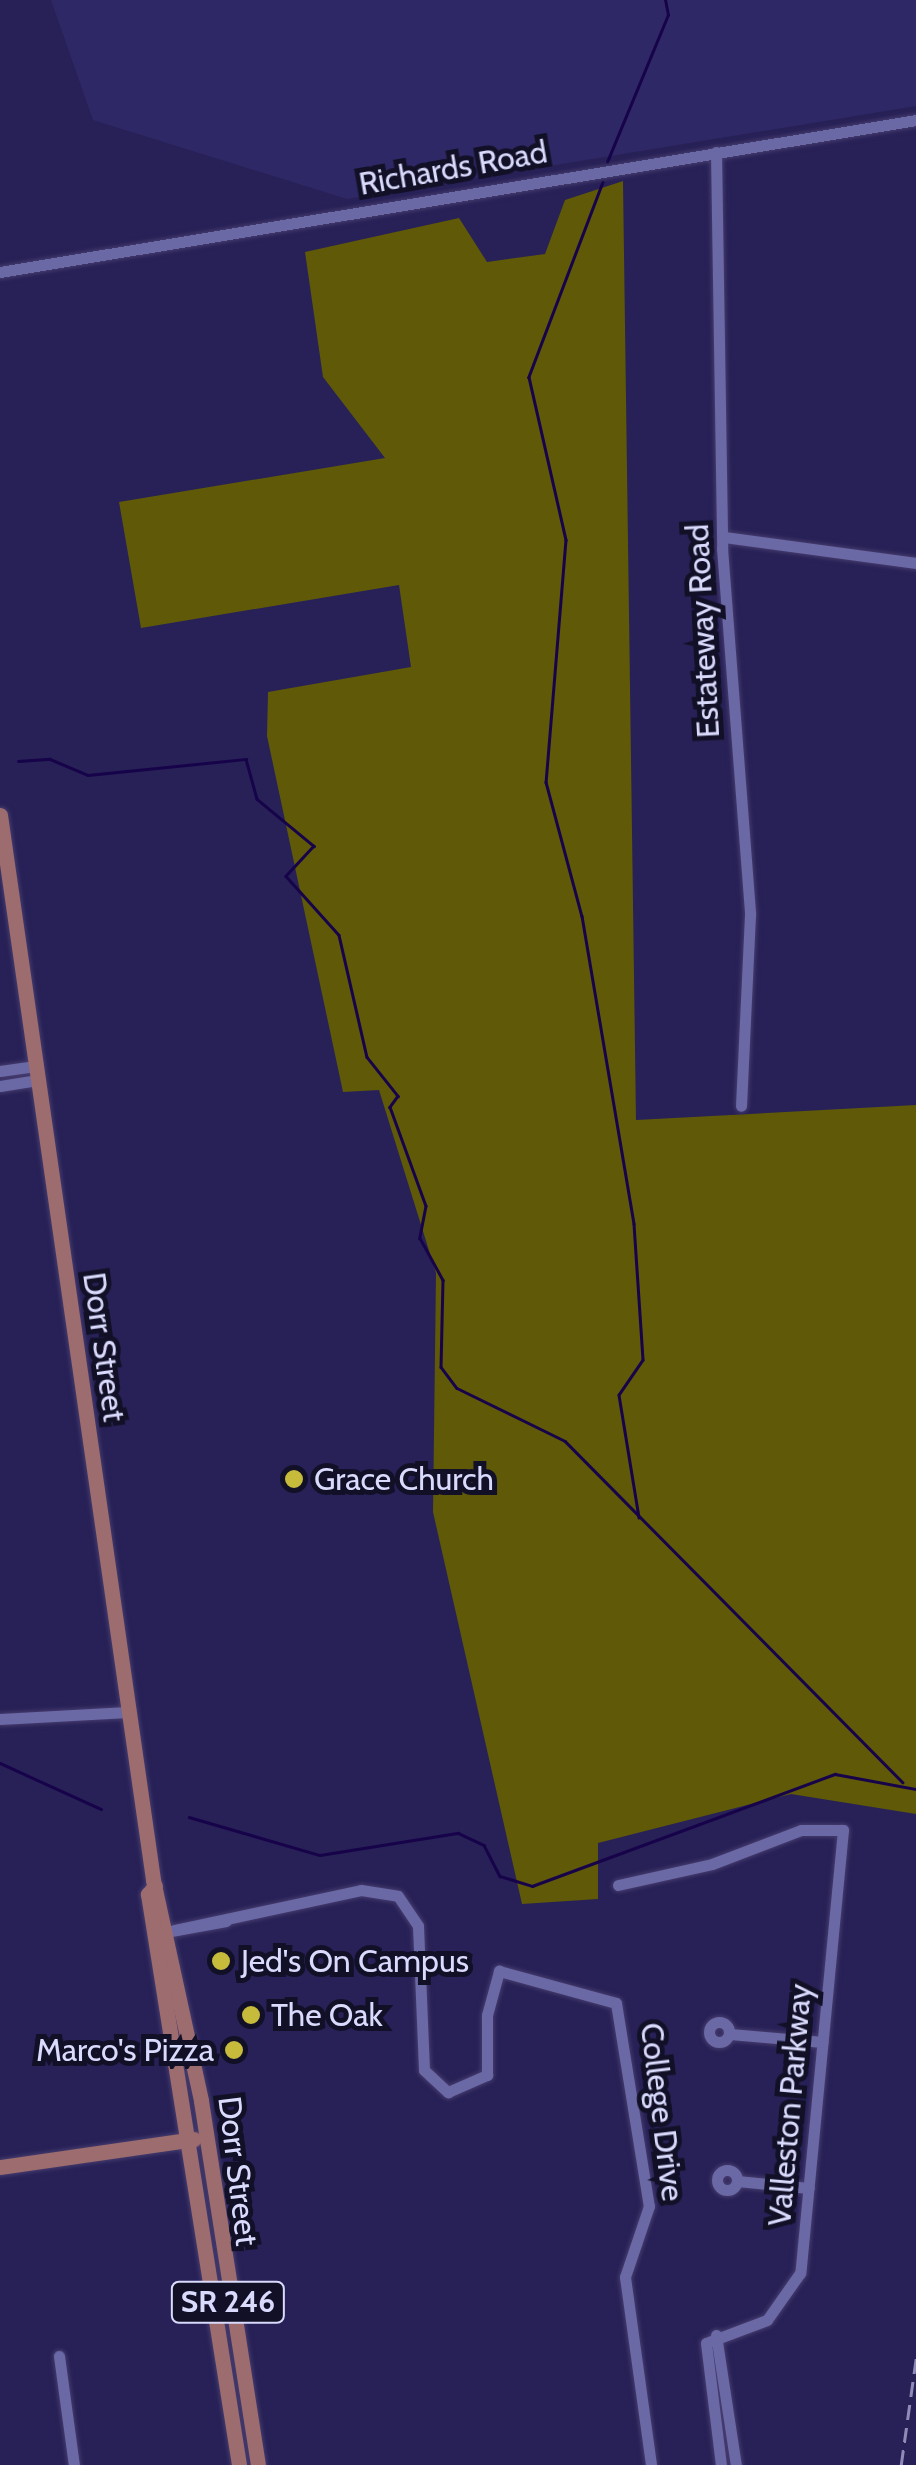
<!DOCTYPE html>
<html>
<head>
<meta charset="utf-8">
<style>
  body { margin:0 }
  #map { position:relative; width:916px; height:2465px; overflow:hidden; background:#272157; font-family:Cabin,sans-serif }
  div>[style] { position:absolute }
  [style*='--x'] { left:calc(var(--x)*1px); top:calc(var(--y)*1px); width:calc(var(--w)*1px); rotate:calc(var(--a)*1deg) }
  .built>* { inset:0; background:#2f2866 }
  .forest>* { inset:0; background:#5f5908 }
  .stream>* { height:2.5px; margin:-1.25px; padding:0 1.25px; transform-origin:1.25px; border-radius:1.25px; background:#17034a }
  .roads { filter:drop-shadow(0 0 2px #463c6d) drop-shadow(0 0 2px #463c6d) }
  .minor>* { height:11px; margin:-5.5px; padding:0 5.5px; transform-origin:5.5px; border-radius:5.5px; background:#6a68a5 }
  .minor>.ring { margin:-5.5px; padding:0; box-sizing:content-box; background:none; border:11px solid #6a68a5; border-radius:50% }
  .major>* { height:15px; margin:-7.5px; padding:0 7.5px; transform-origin:7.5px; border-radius:7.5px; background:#9d6c6e }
  .rail>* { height:2.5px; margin-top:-1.25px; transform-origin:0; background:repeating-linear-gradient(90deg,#8e8cb7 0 15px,transparent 0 23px) }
  .dots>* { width:28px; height:28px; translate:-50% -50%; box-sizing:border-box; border:5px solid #111027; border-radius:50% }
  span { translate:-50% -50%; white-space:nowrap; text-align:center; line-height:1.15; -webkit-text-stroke:10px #111027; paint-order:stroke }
  .shield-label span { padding:2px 8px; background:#111027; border:2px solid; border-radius:8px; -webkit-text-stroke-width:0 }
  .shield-label { font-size:30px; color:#d9dafc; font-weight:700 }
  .street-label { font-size:32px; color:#d9dafc }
  .poi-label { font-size:32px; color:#d9dafc }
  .left { translate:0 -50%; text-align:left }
  .right { translate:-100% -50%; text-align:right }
</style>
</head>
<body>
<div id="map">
  <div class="built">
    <i style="clip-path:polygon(51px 0,916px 0,916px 106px,347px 199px,93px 120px)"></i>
  </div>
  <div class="forest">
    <i style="clip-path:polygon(623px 181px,636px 1120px,916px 1105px,916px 1814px,791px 1794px,598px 1843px,598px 1899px,522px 1904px,433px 1512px,436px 1273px,379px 1090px,343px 1092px,267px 736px,268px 692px,411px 667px,399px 585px,141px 628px,119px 502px,385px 458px,323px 377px,305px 252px,459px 218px,487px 262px,545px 254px,565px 200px)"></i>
  </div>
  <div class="stream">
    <i style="--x:607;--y:162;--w:159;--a:-67.5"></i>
    <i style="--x:668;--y:15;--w:15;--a:-101"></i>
    <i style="--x:603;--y:182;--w:209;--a:110.8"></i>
    <i style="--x:529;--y:377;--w:167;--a:77.2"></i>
    <i style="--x:566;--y:540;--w:243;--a:94.7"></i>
    <i style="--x:546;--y:782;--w:139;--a:75"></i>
    <i style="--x:582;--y:916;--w:312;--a:80.4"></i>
    <i style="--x:634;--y:1224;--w:136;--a:86.2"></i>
    <i style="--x:643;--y:1360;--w:42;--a:124.4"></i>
    <i style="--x:619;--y:1395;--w:124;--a:80.7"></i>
    <i style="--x:18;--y:761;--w:32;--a:-4"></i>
    <i style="--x:50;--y:759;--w:41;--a:22.8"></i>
    <i style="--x:88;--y:775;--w:159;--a:-5.8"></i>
    <i style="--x:246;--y:759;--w:41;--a:74.6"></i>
    <i style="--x:257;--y:799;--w:74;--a:39.5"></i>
    <i style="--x:314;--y:846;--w:41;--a:133"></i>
    <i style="--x:286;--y:876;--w:79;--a:48.1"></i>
    <i style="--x:339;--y:935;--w:125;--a:77.1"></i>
    <i style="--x:367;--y:1057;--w:50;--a:51.5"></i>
    <i style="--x:398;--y:1096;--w:14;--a:126"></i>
    <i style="--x:390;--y:1107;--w:105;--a:70"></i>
    <i style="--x:426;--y:1206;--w:33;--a:101"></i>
    <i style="--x:420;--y:1238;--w:48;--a:61.3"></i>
    <i style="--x:443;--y:1280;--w:87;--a:91.3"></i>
    <i style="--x:441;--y:1367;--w:26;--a:53"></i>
    <i style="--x:457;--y:1388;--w:120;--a:26.1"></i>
    <i style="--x:565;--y:1441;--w:480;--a:45.3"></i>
    <i style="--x:0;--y:1763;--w:111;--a:24.5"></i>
    <i style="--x:189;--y:1817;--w:136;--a:16.2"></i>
    <i style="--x:320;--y:1855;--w:140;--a:-9.1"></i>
    <i style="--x:458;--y:1833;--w:29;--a:25"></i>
    <i style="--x:484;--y:1845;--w:35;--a:63"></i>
    <i style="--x:500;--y:1876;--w:34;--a:17"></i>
    <i style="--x:532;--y:1886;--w:323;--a:-20.3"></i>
    <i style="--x:835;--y:1774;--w:82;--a:10.5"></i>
  </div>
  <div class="roads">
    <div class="minor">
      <i style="--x:716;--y:152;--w:396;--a:89.1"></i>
      <i style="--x:722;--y:548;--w:368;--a:85.6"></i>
      <i style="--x:750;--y:915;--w:191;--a:92.7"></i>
      <i style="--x:0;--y:272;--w:929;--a:-9.42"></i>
      <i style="--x:724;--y:537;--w:194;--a:7.7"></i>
      <i style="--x:0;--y:1071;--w:36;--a:-8"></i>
      <i style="--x:0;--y:1086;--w:38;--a:-9"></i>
      <i style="--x:0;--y:1719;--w:128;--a:-3.1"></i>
      <i style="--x:618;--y:1885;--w:96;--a:-12.6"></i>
      <i style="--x:712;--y:1864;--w:95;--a:-20.9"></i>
      <i style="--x:801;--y:1830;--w:42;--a:0"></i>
      <i style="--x:843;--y:1830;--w:445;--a:95.5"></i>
      <i style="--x:800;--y:2273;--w:57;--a:125.1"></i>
      <i style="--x:767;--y:2320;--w:65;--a:159.3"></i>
      <i style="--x:706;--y:2343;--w:123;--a:83"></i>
      <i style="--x:175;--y:1930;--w:190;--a:-12.1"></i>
      <i style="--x:361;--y:1890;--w:37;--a:9"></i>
      <i style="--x:398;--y:1896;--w:36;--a:56"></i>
      <i style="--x:418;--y:1926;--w:144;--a:87.6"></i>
      <i style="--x:424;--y:2070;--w:33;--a:43"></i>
      <i style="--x:448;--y:2092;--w:43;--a:-23.6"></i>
      <i style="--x:487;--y:2075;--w:60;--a:-90"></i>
      <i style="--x:487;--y:2015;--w:46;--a:-74.7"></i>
      <i style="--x:499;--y:1971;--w:121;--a:15.3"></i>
      <i style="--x:616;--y:2003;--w:206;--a:80.8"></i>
      <i style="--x:649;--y:2206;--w:75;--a:108.7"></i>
      <i style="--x:625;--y:2277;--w:190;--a:82.1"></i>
      <i style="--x:171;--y:1931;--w:56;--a:-10.3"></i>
      <i class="ring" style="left:709px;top:2022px;width:9px;height:9px"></i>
      <i style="--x:730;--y:2034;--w:93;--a:4.9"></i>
      <i class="ring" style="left:717px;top:2170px;width:9px;height:9px"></i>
      <i style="--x:737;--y:2181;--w:72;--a:5.6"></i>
      <i style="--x:716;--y:2335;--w:132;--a:81.3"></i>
      <i style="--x:59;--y:2356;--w:110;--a:82.2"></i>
    </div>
    <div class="major">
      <i style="--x:0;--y:815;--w:1076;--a:81.82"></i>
      <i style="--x:153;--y:1880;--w:226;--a:77.7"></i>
      <i style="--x:201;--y:2101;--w:368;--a:81.1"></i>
      <i style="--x:155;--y:1886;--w:11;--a:131"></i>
      <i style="--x:148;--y:1894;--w:578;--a:80.94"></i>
      <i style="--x:0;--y:2167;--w:196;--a:-8.2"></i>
    </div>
  </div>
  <div class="rail">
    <i style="--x:901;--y:2465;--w:108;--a:-82"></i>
  </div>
  <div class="dots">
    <i style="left:294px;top:1479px;background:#c7bb3c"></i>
    <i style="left:221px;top:1961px;background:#c7bb3c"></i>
    <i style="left:251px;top:2015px;background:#c7bb3c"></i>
    <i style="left:234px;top:2050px;background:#c7bb3c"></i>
  </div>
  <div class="shield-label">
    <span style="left:228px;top:2302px">SR 246</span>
  </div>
  <div class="street-label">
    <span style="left:453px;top:168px;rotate:-10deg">Richards Road</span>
    <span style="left:703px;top:631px;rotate:-93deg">Estateway Road</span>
    <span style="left:104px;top:1347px;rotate:82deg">Dorr Street</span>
    <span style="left:790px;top:2105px;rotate:-85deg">Valleston Parkway</span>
    <span style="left:662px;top:2112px;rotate:83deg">College Drive</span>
    <span style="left:238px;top:2171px;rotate:83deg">Dorr Street</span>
  </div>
  <div class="poi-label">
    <span class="left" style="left:314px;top:1479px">Grace Church</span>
    <span class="left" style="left:241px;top:1961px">Jed's On Campus</span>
    <span class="left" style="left:271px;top:2015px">The Oak</span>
    <span class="right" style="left:214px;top:2050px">Marco's Pizza</span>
  </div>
</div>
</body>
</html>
